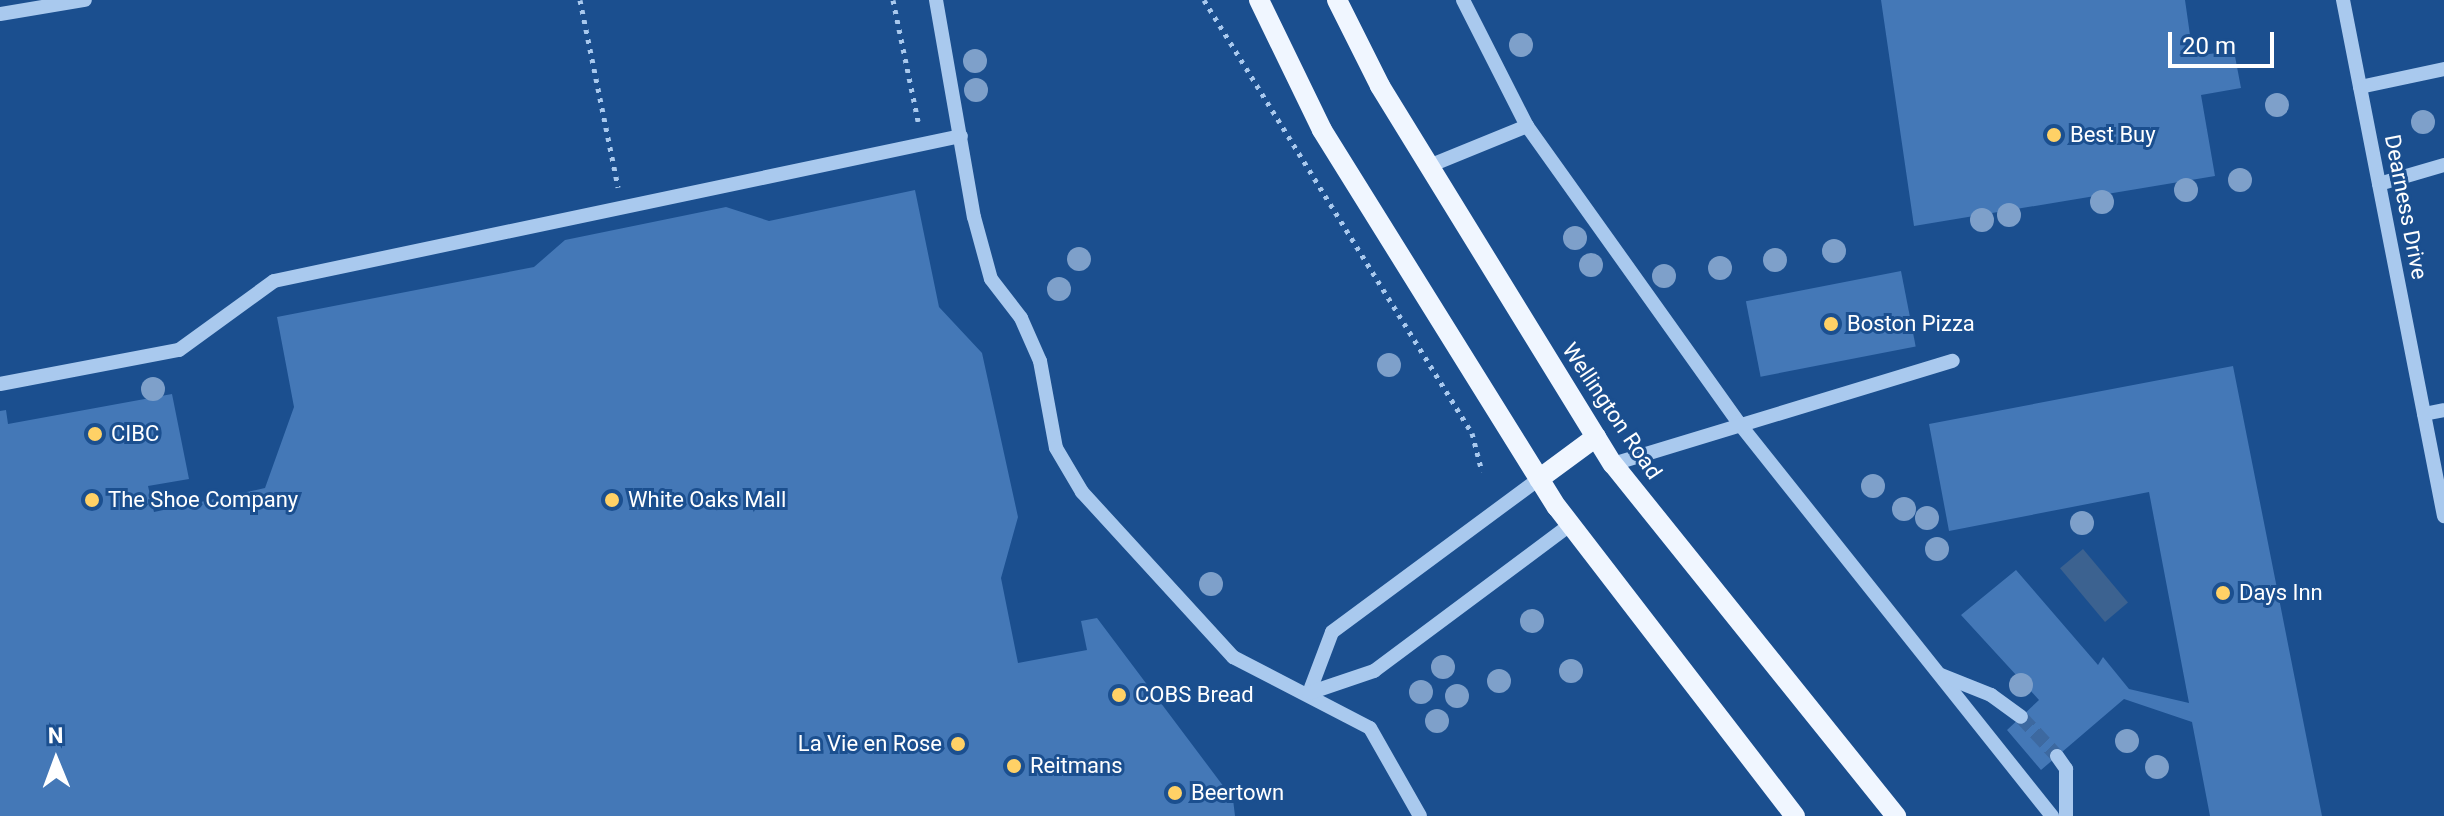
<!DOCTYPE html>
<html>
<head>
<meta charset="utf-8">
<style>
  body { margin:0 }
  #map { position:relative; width:2444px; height:816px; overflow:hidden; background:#1b4f8f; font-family:Roboto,sans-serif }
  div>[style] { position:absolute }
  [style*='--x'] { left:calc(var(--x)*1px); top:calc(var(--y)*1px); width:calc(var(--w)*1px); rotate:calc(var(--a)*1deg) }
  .water>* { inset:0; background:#3c6290; transform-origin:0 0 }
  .building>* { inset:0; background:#4478b7; transform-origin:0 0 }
  .minor-tunnel>* { height:14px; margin-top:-7px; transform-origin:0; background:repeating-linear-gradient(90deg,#3d69a0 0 14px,transparent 0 21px) }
  .path>* { height:5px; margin-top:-2.5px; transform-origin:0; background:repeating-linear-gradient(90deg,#a9c9ee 0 4px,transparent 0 10px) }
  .minor>* { height:14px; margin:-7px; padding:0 7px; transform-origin:7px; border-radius:7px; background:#a9c9ee }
  .major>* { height:20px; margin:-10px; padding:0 10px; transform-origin:10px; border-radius:10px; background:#f0f6ff }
  .trees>* { width:24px; height:24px; margin:-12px; border-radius:50%; background:#7ea0ca }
  .dots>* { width:22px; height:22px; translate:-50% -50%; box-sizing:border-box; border:4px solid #1b4f8f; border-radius:50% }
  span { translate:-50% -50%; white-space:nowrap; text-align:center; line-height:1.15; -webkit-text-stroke:6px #1b4f8f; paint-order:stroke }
  .poi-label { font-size:22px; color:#fff }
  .left { translate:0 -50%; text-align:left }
  .right { translate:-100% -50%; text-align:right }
  .street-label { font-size:22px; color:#fff }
  .north { position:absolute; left:16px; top:720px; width:80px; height:80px; -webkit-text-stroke:6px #1b4f8f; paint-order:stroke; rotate:359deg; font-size:22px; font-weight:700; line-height:32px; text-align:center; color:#fff }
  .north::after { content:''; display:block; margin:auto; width:28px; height:36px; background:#fff; clip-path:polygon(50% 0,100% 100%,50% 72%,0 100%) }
  .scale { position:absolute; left:2168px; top:32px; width:106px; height:36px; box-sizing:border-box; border:4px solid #fff; border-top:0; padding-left:10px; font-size:24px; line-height:28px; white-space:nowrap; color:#fff; -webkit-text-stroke:6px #1b4f8f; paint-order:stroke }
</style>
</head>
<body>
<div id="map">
  <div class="water">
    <i style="left:2083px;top:549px;width:70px;height:30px;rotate:50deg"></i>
  </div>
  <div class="building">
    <i style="clip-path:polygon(1881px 0,2185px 0,2193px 56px,2234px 51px,2241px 88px,2201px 95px,2215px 176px,1914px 226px)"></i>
    <i style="clip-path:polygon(915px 190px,939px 307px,982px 353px,1018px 517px,1001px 578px,1018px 663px,1087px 650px,1081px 621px,1097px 618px,1233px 799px,1235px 816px,0 816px,0 411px,6px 410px,8px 424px,172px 394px,189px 479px,148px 486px,154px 512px,265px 488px,294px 407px,277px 317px,534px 267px,565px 240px,726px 207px,769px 221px)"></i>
    <i style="left:1901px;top:271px;width:77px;height:158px;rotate:79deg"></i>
    <i style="clip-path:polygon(2233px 366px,2322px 816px,2210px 816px,2192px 722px,2124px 699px,2041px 770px,2007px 730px,2039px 700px,1961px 615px,2016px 570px,2098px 665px,2103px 657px,2129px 689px,2189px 703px,2149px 492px,1949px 531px,1929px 424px)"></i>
  </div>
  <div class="minor-tunnel">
    <i style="--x:2021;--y:717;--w:53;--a:47.3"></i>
  </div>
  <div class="path">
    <i style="--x:580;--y:0;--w:191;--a:78.5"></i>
    <i style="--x:893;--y:0;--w:124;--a:78.3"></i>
    <i style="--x:1204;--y:0;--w:509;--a:58.25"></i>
    <i style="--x:1472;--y:433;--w:40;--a:75.6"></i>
  </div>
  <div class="minor">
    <i style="--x:936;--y:0;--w:220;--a:80.1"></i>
    <i style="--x:974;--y:217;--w:64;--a:74.7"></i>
    <i style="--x:991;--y:279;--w:49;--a:52.4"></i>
    <i style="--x:1021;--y:318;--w:47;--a:66.2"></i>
    <i style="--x:1040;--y:361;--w:88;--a:79.6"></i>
    <i style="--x:1056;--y:448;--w:51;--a:59.4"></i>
    <i style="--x:1082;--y:492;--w:224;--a:47.5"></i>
    <i style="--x:1233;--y:657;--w:154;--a:27.4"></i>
    <i style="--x:1370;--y:728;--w:101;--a:60.4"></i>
    <i style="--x:1463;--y:0;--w:141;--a:63.1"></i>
    <i style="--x:1527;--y:126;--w:364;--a:54.5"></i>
    <i style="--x:1738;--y:422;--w:504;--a:51.45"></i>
    <i style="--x:2343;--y:0;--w:526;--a:78.93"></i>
    <i style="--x:0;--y:14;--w:86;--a:-9.4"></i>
    <i style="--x:2360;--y:87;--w:86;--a:-12.1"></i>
    <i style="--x:1429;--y:166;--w:106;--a:-22.2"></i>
    <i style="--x:2379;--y:184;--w:68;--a:-16.3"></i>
    <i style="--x:0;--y:384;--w:182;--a:-10.8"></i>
    <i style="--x:179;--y:350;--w:117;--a:-36"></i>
    <i style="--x:274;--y:281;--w:702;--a:-11.92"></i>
    <i style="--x:2424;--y:414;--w:20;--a:-11"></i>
    <i style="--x:1613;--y:464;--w:355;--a:-16.9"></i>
    <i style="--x:1941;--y:675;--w:54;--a:21.8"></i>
    <i style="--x:1991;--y:695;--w:37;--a:36"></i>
    <i style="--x:1309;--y:693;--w:65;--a:-69.3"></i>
    <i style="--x:1332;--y:632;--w:257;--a:-36.5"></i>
    <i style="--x:1309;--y:693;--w:69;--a:-18.7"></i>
    <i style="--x:1374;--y:671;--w:244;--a:-36.7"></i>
    <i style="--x:2057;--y:756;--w:16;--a:55"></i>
    <i style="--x:2066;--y:769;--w:47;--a:90"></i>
  </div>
  <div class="major">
    <i style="--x:1259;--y:0;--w:144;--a:64.1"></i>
    <i style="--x:1322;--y:130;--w:444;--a:58.1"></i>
    <i style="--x:1557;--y:507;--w:390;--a:52.4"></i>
    <i style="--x:1337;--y:0;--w:96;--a:63.4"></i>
    <i style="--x:1380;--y:86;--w:444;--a:58.4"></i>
    <i style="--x:1613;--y:464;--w:452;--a:51.2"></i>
    <i style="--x:1539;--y:479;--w:71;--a:-36.4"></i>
  </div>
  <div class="trees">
    <i style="left:1521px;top:45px"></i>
    <i style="left:975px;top:61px"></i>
    <i style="left:976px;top:90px"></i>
    <i style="left:2277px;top:105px"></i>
    <i style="left:2423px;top:122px"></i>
    <i style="left:2240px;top:180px"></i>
    <i style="left:2186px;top:190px"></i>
    <i style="left:2102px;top:202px"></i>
    <i style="left:2009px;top:215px"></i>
    <i style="left:1982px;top:220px"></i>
    <i style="left:1575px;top:238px"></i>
    <i style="left:1834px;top:251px"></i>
    <i style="left:1079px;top:259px"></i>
    <i style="left:1775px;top:260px"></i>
    <i style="left:1591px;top:265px"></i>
    <i style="left:1720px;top:268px"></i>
    <i style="left:1664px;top:276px"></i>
    <i style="left:1059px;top:289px"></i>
    <i style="left:1389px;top:365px"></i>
    <i style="left:153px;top:389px"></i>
    <i style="left:1873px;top:486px"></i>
    <i style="left:1904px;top:509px"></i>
    <i style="left:1927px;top:518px"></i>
    <i style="left:2082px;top:523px"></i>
    <i style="left:1937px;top:549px"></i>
    <i style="left:1211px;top:584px"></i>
    <i style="left:1532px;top:621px"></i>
    <i style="left:1443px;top:667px"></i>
    <i style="left:1571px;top:671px"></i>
    <i style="left:1499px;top:681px"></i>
    <i style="left:2021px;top:685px"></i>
    <i style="left:1421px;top:692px"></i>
    <i style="left:1457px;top:696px"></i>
    <i style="left:1437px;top:721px"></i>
    <i style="left:2127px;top:741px"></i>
    <i style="left:2157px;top:767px"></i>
  </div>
  <div class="dots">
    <i style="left:2054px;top:135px;background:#ffd166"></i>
    <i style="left:1831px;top:324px;background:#ffd166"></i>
    <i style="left:95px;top:434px;background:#ffd166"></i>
    <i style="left:92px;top:500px;background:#ffd166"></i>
    <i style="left:612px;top:500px;background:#ffd166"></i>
    <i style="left:2223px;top:593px;background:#ffd166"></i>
    <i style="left:1119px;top:695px;background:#ffd166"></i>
    <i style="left:958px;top:744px;background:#ffd166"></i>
    <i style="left:1014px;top:766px;background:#ffd166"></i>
    <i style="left:1175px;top:793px;background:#ffd166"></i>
  </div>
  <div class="poi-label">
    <span class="left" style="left:2070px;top:135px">Best Buy</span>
    <span class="left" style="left:1847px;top:324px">Boston Pizza</span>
    <span class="left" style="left:111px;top:434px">CIBC</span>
    <span class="left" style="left:108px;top:500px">The Shoe Company</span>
    <span class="left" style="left:628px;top:500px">White Oaks Mall</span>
    <span class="left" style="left:2239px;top:593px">Days Inn</span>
    <span class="left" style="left:1135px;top:695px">COBS Bread</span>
    <span class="right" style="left:942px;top:744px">La Vie en Rose</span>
    <span class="left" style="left:1030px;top:766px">Reitmans</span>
    <span class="left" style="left:1191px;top:793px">Beertown</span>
  </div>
  <div class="street-label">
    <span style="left:2406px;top:207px;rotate:79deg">Dearness Drive</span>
    <span style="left:1612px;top:411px;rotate:56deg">Wellington Road</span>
  </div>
  <div class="north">N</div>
  <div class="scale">20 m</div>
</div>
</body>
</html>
